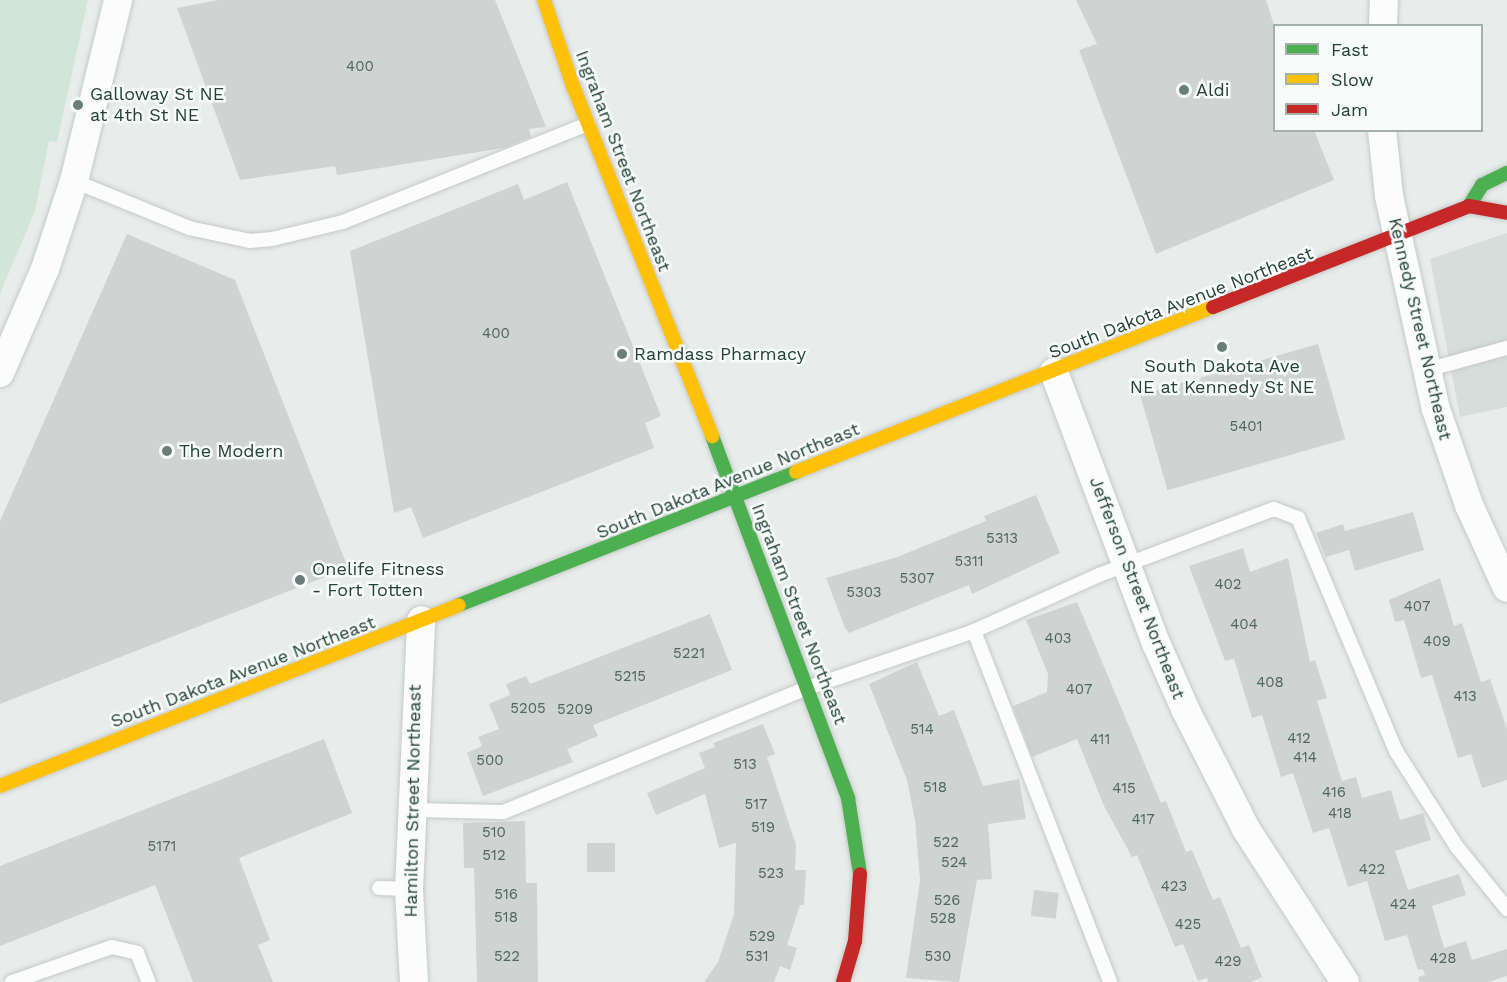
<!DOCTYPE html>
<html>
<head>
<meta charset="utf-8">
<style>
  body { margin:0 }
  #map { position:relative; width:1507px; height:982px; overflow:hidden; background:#e8edeb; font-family:"Work Sans",sans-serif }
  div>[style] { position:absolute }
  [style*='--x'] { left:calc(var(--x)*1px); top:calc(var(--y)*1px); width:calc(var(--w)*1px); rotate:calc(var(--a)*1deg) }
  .built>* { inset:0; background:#d6dedb }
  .green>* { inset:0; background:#d1e6d8 }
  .building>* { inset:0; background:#cfd4d2; transform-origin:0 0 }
  .roads { filter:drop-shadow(0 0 2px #c5cac8) drop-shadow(0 0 2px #c5cac8) }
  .lane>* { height:14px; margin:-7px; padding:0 7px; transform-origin:7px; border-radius:7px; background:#fcfcfc }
  .street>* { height:28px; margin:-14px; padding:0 14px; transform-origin:14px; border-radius:14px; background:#fcfcfc }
  .fast>* { height:14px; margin:-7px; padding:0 7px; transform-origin:7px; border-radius:7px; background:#4caf50 }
  .slow>* { height:14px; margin:-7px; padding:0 7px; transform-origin:7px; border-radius:7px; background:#ffc107 }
  .jam>* { height:14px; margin:-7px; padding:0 7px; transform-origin:7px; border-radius:7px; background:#c62828 }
  .dots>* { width:16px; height:16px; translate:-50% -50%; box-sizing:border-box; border:3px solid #f7fbf9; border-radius:50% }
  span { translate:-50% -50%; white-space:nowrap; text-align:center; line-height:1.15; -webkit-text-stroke:5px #f7fbf9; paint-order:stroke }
  .number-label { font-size:15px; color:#506761 }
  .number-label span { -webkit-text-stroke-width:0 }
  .poi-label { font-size:18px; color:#24423a }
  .left { translate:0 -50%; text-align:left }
  .street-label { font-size:18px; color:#24423a }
  .legend { position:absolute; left:1273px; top:24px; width:210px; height:108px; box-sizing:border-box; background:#f7fbf9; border:2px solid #a3b1ad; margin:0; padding:8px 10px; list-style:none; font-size:18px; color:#24423a }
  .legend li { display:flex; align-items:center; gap:12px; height:30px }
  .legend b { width:30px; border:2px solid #a3b1ad }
</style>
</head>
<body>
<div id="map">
  <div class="built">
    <i style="clip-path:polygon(1507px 233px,1507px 407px,1460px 417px,1430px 259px)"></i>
  </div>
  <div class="green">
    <i style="clip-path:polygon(0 0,88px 0,57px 142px,49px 141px,35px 211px,0 294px)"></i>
  </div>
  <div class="building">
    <i style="clip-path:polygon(218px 0,495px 0,546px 127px,529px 129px,531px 137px,503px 148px,337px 175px,335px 166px,240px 180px,177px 8px)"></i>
    <i style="clip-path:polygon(1076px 0,1266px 0,1275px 28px,1275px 130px,1314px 130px,1334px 180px,1156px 254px,1079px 50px,1097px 44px)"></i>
    <i style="clip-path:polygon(567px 182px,661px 416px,645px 423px,654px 448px,423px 538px,411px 507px,394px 513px,350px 251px,518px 184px,524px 200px)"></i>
    <i style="clip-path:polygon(127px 234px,235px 280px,348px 568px,0 704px,0 521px)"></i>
    <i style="left:1318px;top:344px;width:99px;height:185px;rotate:74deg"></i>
    <i style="clip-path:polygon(1036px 495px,1060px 553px,972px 594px,969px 585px,849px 633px,845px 628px,826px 578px,897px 557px,986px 521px,984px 516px)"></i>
    <i style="clip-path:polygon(1413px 512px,1424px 550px,1355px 571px,1349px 550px,1326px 557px,1316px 533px,1343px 524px,1345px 531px)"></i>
    <i style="clip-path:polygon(1243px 548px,1250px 572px,1288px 558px,1310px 662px,1315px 660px,1327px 698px,1317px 701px,1342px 781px,1356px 777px,1362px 798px,1391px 790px,1400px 820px,1423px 813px,1431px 840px,1395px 851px,1408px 890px,1459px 874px,1466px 895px,1432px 906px,1444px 948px,1466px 941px,1472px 960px,1507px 949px,1507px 976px,1488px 982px,1419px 982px,1418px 977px,1425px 975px,1423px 969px,1418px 970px,1407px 935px,1385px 941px,1367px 881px,1348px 887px,1329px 828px,1313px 833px,1293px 773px,1281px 777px,1262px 715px,1252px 718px,1234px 659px,1225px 661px,1189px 566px)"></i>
    <i style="clip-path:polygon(1440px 578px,1454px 626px,1462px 623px,1481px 682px,1490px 679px,1507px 729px,1507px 780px,1482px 788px,1471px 754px,1458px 758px,1432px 675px,1421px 678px,1404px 620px,1395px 622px,1389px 600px)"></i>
    <i style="clip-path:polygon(1077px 602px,1161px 803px,1166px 801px,1186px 852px,1192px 850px,1213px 900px,1220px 897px,1241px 948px,1249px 945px,1262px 977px,1251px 982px,1208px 982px,1207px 978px,1198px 981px,1183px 944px,1175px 947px,1137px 855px,1132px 857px,1104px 806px,1077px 739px,1032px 757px,1013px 706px,1047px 692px,1048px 674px,1026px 620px)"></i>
    <i style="clip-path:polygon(710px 614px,732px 670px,593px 725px,598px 736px,567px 749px,573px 762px,483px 796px,467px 753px,482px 746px,478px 737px,499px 729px,489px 704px,510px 695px,506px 684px,526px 676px,530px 684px)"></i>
    <i style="clip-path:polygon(917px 662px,939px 716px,954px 710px,983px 786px,1019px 779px,1026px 819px,988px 824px,992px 879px,977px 880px,959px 982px,906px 978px,920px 880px,915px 820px,907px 780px,869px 684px)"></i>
    <i style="clip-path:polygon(763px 724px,775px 754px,767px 757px,796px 845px,795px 870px,806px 870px,804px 905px,800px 905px,787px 945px,797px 948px,790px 970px,780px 966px,774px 982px,704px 982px,718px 962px,734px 914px,736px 843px,719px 848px,705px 794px,656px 815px,647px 793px,705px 768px,699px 753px,715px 747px,713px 743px)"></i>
    <i style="clip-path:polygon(324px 739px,352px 813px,239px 858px,270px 940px,258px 945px,273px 982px,193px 982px,155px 885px,0 946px,0 866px)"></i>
    <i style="clip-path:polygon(525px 821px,526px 883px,537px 883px,538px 982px,477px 982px,474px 868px,464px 868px,463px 823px)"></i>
    <i style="left:587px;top:843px;width:28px;height:29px"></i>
    <i style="left:1034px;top:890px;width:25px;height:26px;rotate:7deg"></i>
  </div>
  <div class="roads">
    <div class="lane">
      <i style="--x:74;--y:181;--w:124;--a:22.2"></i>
      <i style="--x:189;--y:228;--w:62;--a:12"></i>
      <i style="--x:250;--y:241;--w:22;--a:-5"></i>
      <i style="--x:272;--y:239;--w:73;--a:-13.5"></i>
      <i style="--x:343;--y:222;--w:264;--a:-21.8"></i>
      <i style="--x:1427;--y:370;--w:83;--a:-15.4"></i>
      <i style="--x:974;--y:631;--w:376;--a:68.8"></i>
      <i style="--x:412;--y:810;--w:91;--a:1.3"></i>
      <i style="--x:503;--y:812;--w:328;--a:-22.2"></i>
      <i style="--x:807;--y:688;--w:176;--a:-18.8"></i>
      <i style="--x:974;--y:631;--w:137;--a:-24.1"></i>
      <i style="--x:1099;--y:575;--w:187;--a:-20.7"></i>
      <i style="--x:1274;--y:509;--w:26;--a:21"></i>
      <i style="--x:1298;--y:518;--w:253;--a:67.2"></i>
      <i style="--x:1396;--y:751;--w:114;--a:57.6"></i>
      <i style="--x:1457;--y:847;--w:80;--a:51.1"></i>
      <i style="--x:379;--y:888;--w:30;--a:2"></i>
      <i style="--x:12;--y:982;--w:106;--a:-19.3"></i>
      <i style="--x:112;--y:947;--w:26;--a:13"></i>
      <i style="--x:137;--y:953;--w:31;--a:68"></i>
    </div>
    <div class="street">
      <i style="--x:1383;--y:26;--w:26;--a:-88"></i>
      <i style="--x:1382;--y:130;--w:66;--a:83.9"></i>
      <i style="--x:1389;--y:196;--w:218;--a:77.6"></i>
      <i style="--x:1436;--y:409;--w:102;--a:71"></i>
      <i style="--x:1469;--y:505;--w:91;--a:65.4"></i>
      <i style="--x:1054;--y:372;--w:290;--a:69.4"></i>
      <i style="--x:1156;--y:643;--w:74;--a:66.2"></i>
      <i style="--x:1186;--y:711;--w:132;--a:63"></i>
      <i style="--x:1246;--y:829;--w:182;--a:57.1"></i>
      <i style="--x:0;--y:373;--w:113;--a:-66.6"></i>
      <i style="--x:45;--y:269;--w:93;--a:-71.8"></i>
      <i style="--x:74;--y:181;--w:186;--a:-76.3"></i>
      <i style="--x:414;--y:982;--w:93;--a:-93.1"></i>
      <i style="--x:409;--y:889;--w:269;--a:-87.4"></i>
    </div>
    <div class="fast">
      <i style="--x:1469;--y:206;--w:25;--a:-58"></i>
      <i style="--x:1482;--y:185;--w:28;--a:-26"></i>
      <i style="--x:712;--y:436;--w:387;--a:69.4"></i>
      <i style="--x:848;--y:798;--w:77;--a:81"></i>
      <i style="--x:459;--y:605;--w:362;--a:-21.5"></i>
    </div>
    <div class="slow">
      <i style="--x:544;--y:0;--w:91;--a:71.4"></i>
      <i style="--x:573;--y:86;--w:377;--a:68.3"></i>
      <i style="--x:796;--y:472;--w:448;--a:-21.6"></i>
      <i style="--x:0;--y:786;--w:493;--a:-21.5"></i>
    </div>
    <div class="jam">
      <i style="--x:1213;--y:307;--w:275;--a:-21.5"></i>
      <i style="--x:1469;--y:206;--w:39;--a:10"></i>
      <i style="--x:843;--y:982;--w:43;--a:-73.7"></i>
      <i style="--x:855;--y:941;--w:67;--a:-85.7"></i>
    </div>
  </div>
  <div class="dots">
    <i style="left:1184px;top:90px;background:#697e78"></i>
    <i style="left:78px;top:105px;background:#697e78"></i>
    <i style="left:1222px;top:347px;background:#697e78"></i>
    <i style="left:622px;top:354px;background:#697e78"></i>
    <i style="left:167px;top:451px;background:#697e78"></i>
    <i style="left:300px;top:580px;background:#697e78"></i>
  </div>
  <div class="number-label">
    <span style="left:360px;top:67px">400</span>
    <span style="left:496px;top:334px">400</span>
    <span style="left:1246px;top:427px">5401</span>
    <span style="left:1002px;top:539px">5313</span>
    <span style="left:969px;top:562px">5311</span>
    <span style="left:917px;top:579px">5307</span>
    <span style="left:1228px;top:585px">402</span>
    <span style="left:864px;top:593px">5303</span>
    <span style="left:1417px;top:607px">407</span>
    <span style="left:1244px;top:625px">404</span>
    <span style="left:1058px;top:639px">403</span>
    <span style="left:1437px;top:642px">409</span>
    <span style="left:689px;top:654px">5221</span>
    <span style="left:630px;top:677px">5215</span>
    <span style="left:1270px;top:683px">408</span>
    <span style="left:1079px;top:690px">407</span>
    <span style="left:1465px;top:697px">413</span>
    <span style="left:528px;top:709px">5205</span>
    <span style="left:575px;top:710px">5209</span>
    <span style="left:922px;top:730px">514</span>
    <span style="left:1299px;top:739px">412</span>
    <span style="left:1100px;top:740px">411</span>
    <span style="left:1305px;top:758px">414</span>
    <span style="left:490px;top:761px">500</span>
    <span style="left:745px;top:765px">513</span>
    <span style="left:935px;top:788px">518</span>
    <span style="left:1124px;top:789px">415</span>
    <span style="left:1334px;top:793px">416</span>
    <span style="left:756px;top:805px">517</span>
    <span style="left:1340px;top:814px">418</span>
    <span style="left:1143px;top:820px">417</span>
    <span style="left:763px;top:828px">519</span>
    <span style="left:494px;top:833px">510</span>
    <span style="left:946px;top:843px">522</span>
    <span style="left:162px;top:847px">5171</span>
    <span style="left:494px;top:856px">512</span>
    <span style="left:954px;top:863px">524</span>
    <span style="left:1372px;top:870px">422</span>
    <span style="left:771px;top:874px">523</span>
    <span style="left:1174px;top:887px">423</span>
    <span style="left:506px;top:895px">516</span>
    <span style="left:947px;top:901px">526</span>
    <span style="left:1403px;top:905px">424</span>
    <span style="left:506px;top:918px">518</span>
    <span style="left:943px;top:919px">528</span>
    <span style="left:1188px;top:925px">425</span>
    <span style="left:762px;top:937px">529</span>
    <span style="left:507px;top:957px">522</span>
    <span style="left:757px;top:957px">531</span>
    <span style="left:938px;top:957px">530</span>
    <span style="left:1443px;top:959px">428</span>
    <span style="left:1228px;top:962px">429</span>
  </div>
  <div class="poi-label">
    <span class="left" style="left:1196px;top:90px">Aldi</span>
    <span class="left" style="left:90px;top:105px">Galloway St NE<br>at 4th St NE</span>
    <span class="left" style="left:634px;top:354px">Ramdass Pharmacy</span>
    <span style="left:1222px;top:377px">South Dakota Ave<br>NE at Kennedy St NE</span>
    <span class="left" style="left:179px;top:451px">The Modern</span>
    <span class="left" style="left:312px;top:580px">Onelife Fitness<br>- Fort Totten</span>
  </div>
  <div class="street-label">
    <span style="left:623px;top:161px;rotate:69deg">Ingraham Street Northeast</span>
    <span style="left:1181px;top:303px;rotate:-21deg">South Dakota Avenue Northeast</span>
    <span style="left:1420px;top:329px;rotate:77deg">Kennedy Street Northeast</span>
    <span style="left:728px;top:481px;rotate:-22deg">South Dakota Avenue Northeast</span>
    <span style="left:1137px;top:588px;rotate:69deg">Jefferson Street Northeast</span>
    <span style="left:799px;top:614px;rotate:69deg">Ingraham Street Northeast</span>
    <span style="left:243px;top:672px;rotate:-21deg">South Dakota Avenue Northeast</span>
    <span style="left:413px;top:801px;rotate:-89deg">Hamilton Street Northeast</span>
  </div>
  <ul class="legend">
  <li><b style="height:8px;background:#4caf50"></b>Fast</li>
  <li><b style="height:8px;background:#ffc107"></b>Slow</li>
  <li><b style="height:8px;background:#c62828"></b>Jam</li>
  </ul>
</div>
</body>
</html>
